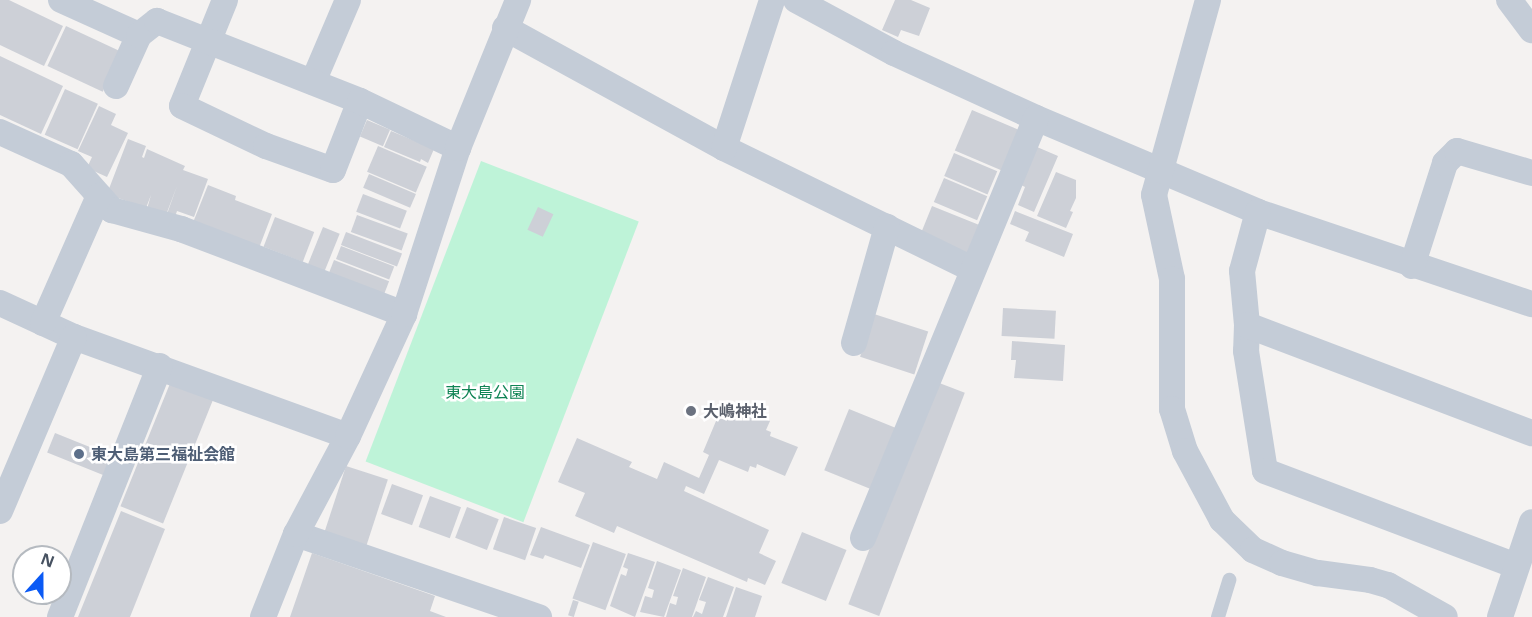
<!DOCTYPE html>
<html>
<head>
<meta charset="utf-8">
<style>
  body { margin:0 }
  #map { position:relative; width:1532px; height:617px; overflow:hidden; background:#f4f2f1; font-family:"Open Sans","Noto Sans JP",sans-serif }
  div>[style] { position:absolute }
  [style*='--x'] { left:calc(var(--x)*1px); top:calc(var(--y)*1px); width:calc(var(--w)*1px); rotate:calc(var(--a)*1deg) }
  .green>* { inset:0; background:#bef3d8; transform-origin:0 0 }
  .building>* { inset:0; background:#cdd0d7; transform-origin:0 0 }
  .lane>* { height:14px; margin:-7px; padding:0 7px; transform-origin:7px; border-radius:7px; background:#c4ccd7 }
  .street>* { height:26px; margin:-13px; padding:0 13px; transform-origin:13px; border-radius:13px; background:#c4ccd7 }
  .dots>* { width:16px; height:16px; translate:-50% -50%; box-sizing:border-box; border:3px solid #fff; border-radius:50% }
  span { translate:-50% -50%; white-space:nowrap; text-align:center; line-height:1.15; -webkit-text-stroke:5px #fff; paint-order:stroke }
  .park-label { font-size:16px; color:#108455 }
  .worship-label { font-size:16px; color:#5b616d; font-weight:700 }
  .left { translate:0 -50%; text-align:left }
  .service-label { font-size:16px; color:#4e5e75; font-weight:700 }
  .north { position:absolute; left:12px; top:545px; width:60px; height:60px; box-sizing:border-box; background:#fff; border:2px solid #b5bac0; border-radius:50%; rotate:21deg; font-size:16px; font-weight:700; line-height:24px; text-align:center; color:#475261 }
  .north::after { content:''; display:block; margin:auto; width:21px; height:27px; background:#0b5af5; clip-path:polygon(50% 0,100% 100%,50% 72%,0 100%) }
</style>
</head>
<body>
<div id="map">
  <div class="green">
    <i style="left:481px;top:161px;width:169px;height:322px;rotate:21deg"></i>
  </div>
  <div class="building">
    <i style="clip-path:polygon(0 0,9px 0,63px 26px,44px 66px,0 45px)"></i>
    <i style="clip-path:polygon(895px 0,911px 0,930px 8px,919px 36px,901px 30px,898px 37px,882px 30px)"></i>
    <i style="left:66px;top:26px;width:61px;height:44px;rotate:25deg"></i>
    <i style="clip-path:polygon(0 56px,63px 86px,41px 134px,0 115px)"></i>
    <i style="left:65px;top:89px;width:36px;height:50px;rotate:24deg"></i>
    <i style="clip-path:polygon(99px 106px,116px 114px,111px 125px,128px 133px,107px 177px,87px 168px,92px 157px,78px 151px)"></i>
    <i style="left:972px;top:110px;width:51px;height:44px;rotate:23deg"></i>
    <i style="left:367px;top:120px;width:25px;height:18px;rotate:23deg"></i>
    <i style="clip-path:polygon(391px 131px,434px 149px,428px 163px,421px 159px,420px 162px,384px 147px)"></i>
    <i style="clip-path:polygon(128px 139px,146px 146px,142px 157px,144px 158px,147px 149px,185px 166px,183px 170px,208px 179px,194px 217px,177px 211px,175px 217px,167px 214px,177px 186px,166px 215px,147px 209px,151px 195px,146px 208px,107px 194px)"></i>
    <i style="left:378px;top:146px;width:53px;height:28px;rotate:23deg"></i>
    <i style="clip-path:polygon(1037px 147px,1058px 156px,1034px 212px,1018px 205px,1025px 187px,1021px 185px)"></i>
    <i style="left:954px;top:153px;width:47px;height:25px;rotate:23deg"></i>
    <i style="clip-path:polygon(1056px 172px,1076px 180px,1076px 198px,1070px 211px,1073px 212px,1066px 228px,1037px 216px)"></i>
    <i style="left:369px;top:174px;width:51px;height:15px;rotate:23deg"></i>
    <i style="left:944px;top:178px;width:47px;height:26px;rotate:23deg"></i>
    <i style="clip-path:polygon(208px 185px,236px 196px,235px 200px,272px 214px,259px 248px,192px 225px)"></i>
    <i style="left:363px;top:194px;width:47px;height:19px;rotate:21deg"></i>
    <i style="left:932px;top:206px;width:53px;height:37px;rotate:22deg"></i>
    <i style="left:538px;top:207px;width:17px;height:25px;rotate:25deg"></i>
    <i style="clip-path:polygon(1015px 211px,1073px 234px,1064px 257px,1025px 241px,1029px 232px,1010px 224px)"></i>
    <i style="left:357px;top:215px;width:54px;height:18px;rotate:20deg"></i>
    <i style="left:275px;top:217px;width:42px;height:32px;rotate:21deg"></i>
    <i style="left:323px;top:227px;width:18px;height:41px;rotate:22deg"></i>
    <i style="left:346px;top:232px;width:60px;height:14px;rotate:21deg"></i>
    <i style="left:341px;top:246px;width:57px;height:14px;rotate:21deg"></i>
    <i style="left:334px;top:260px;width:59px;height:14px;rotate:21deg"></i>
    <i style="left:1003px;top:308px;width:53px;height:28px;rotate:3deg"></i>
    <i style="left:874px;top:314px;width:57px;height:45px;rotate:18deg"></i>
    <i style="clip-path:polygon(1012px 341px,1065px 345px,1063px 381px,1014px 378px,1016px 360px,1011px 360px)"></i>
    <i style="left:171px;top:381px;width:46px;height:135px;rotate:22deg"></i>
    <i style="left:934px;top:381px;width:33px;height:239px;rotate:21deg"></i>
    <i style="clip-path:polygon(724px 402px,770px 421px,766px 430px,771px 432px,770px 436px,798px 447px,785px 476px,757px 464px,756px 468px,750px 466px,748px 472px,719px 460px,704px 494px,686px 486px,684px 491px,769px 530px,759px 553px,776px 561px,765px 585px,748px 578px,747px 582px,617px 526px,614px 533px,575px 516px,585px 493px,558px 482px,577px 438px,632px 462px,629px 467px,657px 479px,664px 462px,699px 478px,709px 455px,703px 452px)"></i>
    <i style="left:849px;top:409px;width:52px;height:66px;rotate:22deg"></i>
    <i style="left:55px;top:433px;width:61px;height:21px;rotate:22deg"></i>
    <i style="left:346px;top:466px;width:44px;height:69px;rotate:18deg"></i>
    <i style="left:392px;top:484px;width:33px;height:32px;rotate:20deg"></i>
    <i style="left:430px;top:496px;width:33px;height:33px;rotate:20deg"></i>
    <i style="left:467px;top:507px;width:34px;height:33px;rotate:21deg"></i>
    <i style="clip-path:polygon(121px 511px,165px 529px,130px 617px,78px 617px)"></i>
    <i style="left:504px;top:517px;width:34px;height:34px;rotate:19deg"></i>
    <i style="clip-path:polygon(541px 527px,590px 545px,581px 568px,545px 555px,543px 559px,530px 555px)"></i>
    <i style="left:802px;top:532px;width:48px;height:55px;rotate:22deg"></i>
    <i style="left:593px;top:542px;width:35px;height:60px;rotate:20deg"></i>
    <i style="clip-path:polygon(312px 553px,435px 596px,430px 611px,446px 617px,290px 617px)"></i>
    <i style="clip-path:polygon(628px 553px,655px 562px,635px 617px,610px 606px,621px 574px,626px 576px,628px 569px,623px 567px)"></i>
    <i style="clip-path:polygon(657px 561px,681px 570px,664px 617px,640px 612px,645px 596px,652px 598px,654px 590px,648px 588px)"></i>
    <i style="clip-path:polygon(683px 568px,706px 577px,692px 617px,666px 617px,670px 603px,676px 605px,678px 597px,673px 596px)"></i>
    <i style="clip-path:polygon(708px 577px,734px 587px,723px 617px,693px 617px,696px 611px,702px 614px,706px 602px,699px 600px)"></i>
    <i style="clip-path:polygon(736px 587px,762px 596px,755px 617px,726px 617px)"></i>
    <i style="left:573px;top:600px;width:6px;height:16px;rotate:18deg"></i>
  </div>
  <div class="lane">
    <i style="--x:1218;--y:617;--w:39;--a:-73"></i>
  </div>
  <div class="street">
    <i style="--x:61;--y:0;--w:85;--a:24.2"></i>
    <i style="--x:225;--y:0;--w:114;--a:112.1"></i>
    <i style="--x:182;--y:106;--w:93;--a:25.5"></i>
    <i style="--x:266;--y:146;--w:71;--a:19.7"></i>
    <i style="--x:333;--y:170;--w:74;--a:-68.6"></i>
    <i style="--x:796;--y:0;--w:111;--a:28.4"></i>
    <i style="--x:894;--y:53;--w:156;--a:24.6"></i>
    <i style="--x:1036;--y:118;--w:241;--a:22.9"></i>
    <i style="--x:1258;--y:212;--w:289;--a:18.6"></i>
    <i style="--x:1208;--y:0;--w:202;--a:105.5"></i>
    <i style="--x:1154;--y:195;--w:86;--a:77.9"></i>
    <i style="--x:1172;--y:279;--w:130;--a:90"></i>
    <i style="--x:1172;--y:409;--w:44;--a:72.8"></i>
    <i style="--x:1185;--y:451;--w:78;--a:61.8"></i>
    <i style="--x:1222;--y:520;--w:43;--a:44.1"></i>
    <i style="--x:1253;--y:550;--w:32;--a:24"></i>
    <i style="--x:1282;--y:563;--w:37;--a:16"></i>
    <i style="--x:1318;--y:573;--w:52;--a:7.7"></i>
    <i style="--x:1370;--y:580;--w:19;--a:16"></i>
    <i style="--x:1388;--y:585;--w:65;--a:29.3"></i>
    <i style="--x:1509;--y:0;--w:38;--a:53"></i>
    <i style="--x:505;--y:28;--w:250;--a:28.7"></i>
    <i style="--x:724;--y:148;--w:276;--a:26"></i>
    <i style="--x:313;--y:82;--w:89;--a:-66.9"></i>
    <i style="--x:116;--y:86;--w:56;--a:-65.7"></i>
    <i style="--x:139;--y:35;--w:23;--a:-38"></i>
    <i style="--x:157;--y:21;--w:218;--a:21.5"></i>
    <i style="--x:360;--y:101;--w:109;--a:25.6"></i>
    <i style="--x:0;--y:132;--w:78;--a:24.3"></i>
    <i style="--x:71;--y:164;--w:62;--a:48.3"></i>
    <i style="--x:112;--y:210;--w:72;--a:15.4"></i>
    <i style="--x:181;--y:229;--w:239;--a:20.9"></i>
    <i style="--x:724;--y:148;--w:156;--a:-72"></i>
    <i style="--x:1258;--y:212;--w:61;--a:105.2"></i>
    <i style="--x:1242;--y:271;--w:54;--a:84.7"></i>
    <i style="--x:1247;--y:325;--w:26;--a:92"></i>
    <i style="--x:1246;--y:351;--w:121;--a:81"></i>
    <i style="--x:1265;--y:471;--w:269;--a:20.7"></i>
    <i style="--x:1412;--y:266;--w:108;--a:-72.2"></i>
    <i style="--x:1445;--y:163;--w:17;--a:-45"></i>
    <i style="--x:1457;--y:151;--w:78;--a:16.3"></i>
    <i style="--x:0;--y:303;--w:81;--a:24.7"></i>
    <i style="--x:74;--y:337;--w:291;--a:19.9"></i>
    <i style="--x:43;--y:323;--w:139;--a:-66.2"></i>
    <i style="--x:1247;--y:325;--w:305;--a:20.8"></i>
    <i style="--x:854;--y:343;--w:121;--a:-74.1"></i>
    <i style="--x:0;--y:511;--w:189;--a:-67"></i>
    <i style="--x:296;--y:534;--w:257;--a:18.9"></i>
    <i style="--x:863;--y:538;--w:454;--a:-67.6"></i>
    <i style="--x:60;--y:617;--w:270;--a:-68.3"></i>
    <i style="--x:263;--y:617;--w:89;--a:-68.3"></i>
    <i style="--x:296;--y:534;--w:111;--a:-62"></i>
    <i style="--x:348;--y:436;--w:134;--a:-65.3"></i>
    <i style="--x:404;--y:314;--w:175;--a:-72"></i>
    <i style="--x:458;--y:148;--w:160;--a:-67.9"></i>
    <i style="--x:1500;--y:617;--w:100;--a:-71.4"></i>
  </div>
  <div class="dots">
    <i style="left:691px;top:411px;background:#6b7280"></i>
    <i style="left:79px;top:454px;background:#5c6f8a"></i>
  </div>
  <div class="park-label">
    <span style="left:485px;top:392px">東大島公園</span>
  </div>
  <div class="worship-label">
    <span class="left" style="left:703px;top:411px">大嶋神社</span>
  </div>
  <div class="service-label">
    <span class="left" style="left:91px;top:454px">東大島第三福祉会館</span>
  </div>
  <div class="north">N</div>
</div>
</body>
</html>
